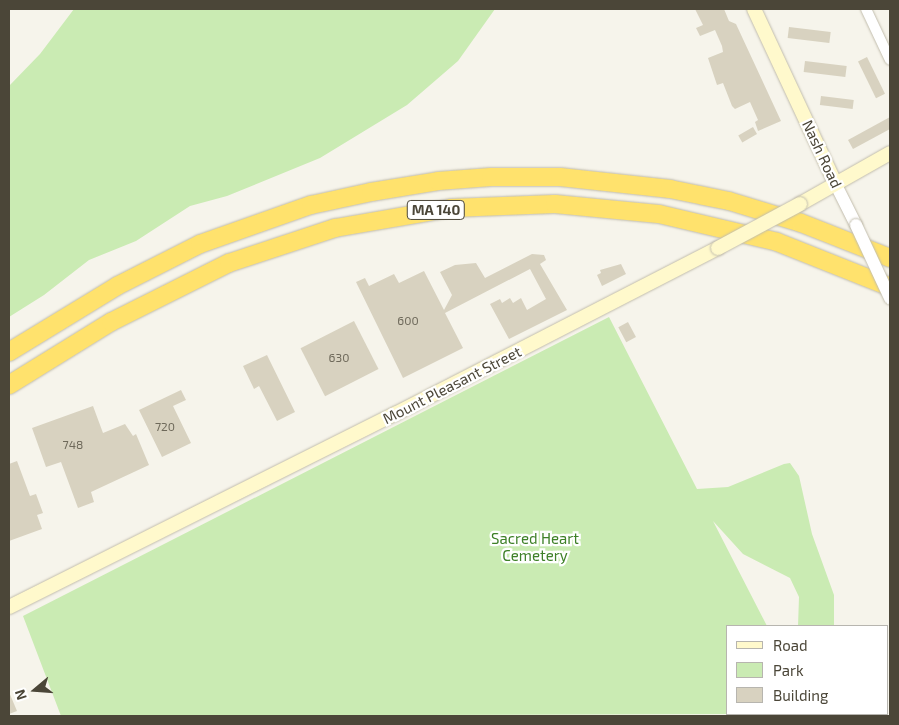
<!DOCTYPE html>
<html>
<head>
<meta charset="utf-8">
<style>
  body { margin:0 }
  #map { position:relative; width:899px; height:725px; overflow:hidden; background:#f6f4eb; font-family:"Exo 2",sans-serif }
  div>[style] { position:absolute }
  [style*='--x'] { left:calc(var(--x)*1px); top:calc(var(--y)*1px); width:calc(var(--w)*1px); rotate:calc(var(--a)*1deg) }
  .green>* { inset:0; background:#caebb3 }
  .building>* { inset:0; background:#d8d2c0; transform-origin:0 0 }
  .roads { filter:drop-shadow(0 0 1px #c2bdad) drop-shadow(0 0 1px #c2bdad) }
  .minor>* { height:10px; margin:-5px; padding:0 5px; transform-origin:5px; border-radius:5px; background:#fff }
  .tertiary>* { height:12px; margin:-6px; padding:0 6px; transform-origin:6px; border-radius:6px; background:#fff }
  .secondary>* { height:14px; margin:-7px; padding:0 7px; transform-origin:7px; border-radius:7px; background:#fff9cc }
  .motorway>* { height:18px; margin:-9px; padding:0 9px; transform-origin:9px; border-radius:9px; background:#ffe26d }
  .bridges { filter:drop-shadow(0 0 1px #c2bdad) drop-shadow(0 0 1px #c2bdad) }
  .tertiary-bridge>* { height:12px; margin:-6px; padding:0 6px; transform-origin:6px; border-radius:6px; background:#fff }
  .secondary-bridge>* { height:14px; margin:-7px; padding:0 7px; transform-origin:7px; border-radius:7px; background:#fff9cc }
  span { translate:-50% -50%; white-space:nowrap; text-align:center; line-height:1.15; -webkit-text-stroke:4.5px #fff; paint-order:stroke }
  .number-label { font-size:12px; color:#6e695a }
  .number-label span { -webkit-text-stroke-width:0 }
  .shield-label span { padding:1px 4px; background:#fff; border:1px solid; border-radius:4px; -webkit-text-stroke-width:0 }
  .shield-label { font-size:14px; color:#4b4638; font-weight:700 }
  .street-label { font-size:15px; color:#4b4638 }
  .park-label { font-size:15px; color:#3e8028 }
  .frame { position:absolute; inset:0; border:10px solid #4b4638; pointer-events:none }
  .legend { position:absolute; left:726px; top:625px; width:162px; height:90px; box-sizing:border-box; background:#fff; border:1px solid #b7b5af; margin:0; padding:6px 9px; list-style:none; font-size:15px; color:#4b4638 }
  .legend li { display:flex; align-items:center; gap:10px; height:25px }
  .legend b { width:25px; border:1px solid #b7b5af }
  .north { position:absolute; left:10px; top:665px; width:50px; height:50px; -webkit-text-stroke:4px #fff; paint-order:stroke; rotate:252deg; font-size:14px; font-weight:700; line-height:20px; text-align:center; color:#4b4638 }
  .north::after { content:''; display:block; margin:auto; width:18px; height:22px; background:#4b4638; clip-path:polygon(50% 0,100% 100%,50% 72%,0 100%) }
</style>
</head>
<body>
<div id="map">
  <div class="green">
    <i style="clip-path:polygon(74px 9px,495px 9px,458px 61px,407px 105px,320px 158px,227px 196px,190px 206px,136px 241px,89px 260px,44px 295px,9px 317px,9px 86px,40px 54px)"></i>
    <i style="clip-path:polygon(609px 317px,697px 489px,728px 487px,784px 464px,790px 463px,799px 476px,812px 534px,834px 595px,834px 626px,798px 626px,799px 597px,790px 578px,743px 554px,713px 521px,767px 626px,728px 626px,728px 714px,749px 714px,61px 716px,23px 616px)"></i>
  </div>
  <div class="building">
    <i style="clip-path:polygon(695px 9px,724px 9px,729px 21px,736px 24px,781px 121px,758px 131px,755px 122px,758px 120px,750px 102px,735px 109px,732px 106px,723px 83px,717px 85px,708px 58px,723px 52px,722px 46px,715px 30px,700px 36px,696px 28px,703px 25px)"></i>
    <i style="left:789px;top:27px;width:42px;height:11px;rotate:7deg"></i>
    <i style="left:867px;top:57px;width:41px;height:10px;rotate:64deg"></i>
    <i style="left:805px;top:61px;width:42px;height:11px;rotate:7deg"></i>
    <i style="left:821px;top:96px;width:33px;height:9px;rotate:7deg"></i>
    <i style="clip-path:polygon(890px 117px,890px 129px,853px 149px,848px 140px)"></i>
    <i style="left:753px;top:127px;width:8px;height:17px;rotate:60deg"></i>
    <i style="clip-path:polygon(532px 254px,544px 255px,546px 260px,540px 264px,567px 310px,509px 339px,490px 304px,500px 299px,502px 303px,510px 298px,513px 303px,521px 298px,527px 310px,546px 299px,530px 269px,445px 313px,463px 348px,403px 378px,356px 282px,365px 278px,369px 286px,394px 274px,399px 283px,424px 271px,444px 310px,452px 295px,440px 272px,455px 265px,476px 263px,485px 278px)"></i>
    <i style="clip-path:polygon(621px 264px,626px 274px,602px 286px,597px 275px,601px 273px,600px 270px)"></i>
    <i style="left:354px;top:321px;width:54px;height:60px;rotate:63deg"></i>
    <i style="left:628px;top:322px;width:17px;height:11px;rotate:62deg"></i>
    <i style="clip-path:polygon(267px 355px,295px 412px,277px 421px,259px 386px,254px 389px,243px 366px)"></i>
    <i style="clip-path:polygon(181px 390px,186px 400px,173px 406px,191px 443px,162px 457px,139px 410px)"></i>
    <i style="clip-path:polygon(93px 406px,103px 433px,125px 424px,133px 436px,136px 434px,149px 465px,91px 492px,94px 502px,78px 508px,61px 462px,46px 467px,32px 428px)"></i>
    <i style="clip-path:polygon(17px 461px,30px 496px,36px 494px,43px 513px,37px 515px,42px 529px,9px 541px,9px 464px)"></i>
    <i style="clip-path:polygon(9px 692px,17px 711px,9px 714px)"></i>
  </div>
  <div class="roads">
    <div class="minor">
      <i style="--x:866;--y:9;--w:56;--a:64.8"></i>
    </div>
    <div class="tertiary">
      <i style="--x:835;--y:183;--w:47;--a:63.4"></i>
    </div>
    <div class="secondary">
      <i style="--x:754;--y:9;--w:192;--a:65"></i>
      <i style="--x:800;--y:204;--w:103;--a:-29.5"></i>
      <i style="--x:9;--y:607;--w:432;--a:-26.6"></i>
      <i style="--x:395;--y:414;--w:363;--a:-27.2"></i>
    </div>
    <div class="motorway">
      <i style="--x:9;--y:352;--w:127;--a:-31.4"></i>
      <i style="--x:117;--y:286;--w:93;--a:-26.8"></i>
      <i style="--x:200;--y:244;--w:118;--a:-19.4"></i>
      <i style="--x:311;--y:205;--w:61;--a:-12.2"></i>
      <i style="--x:371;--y:192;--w:68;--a:-9.3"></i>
      <i style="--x:438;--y:181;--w:53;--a:-4.3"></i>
      <i style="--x:491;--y:177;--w:69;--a:0"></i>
      <i style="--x:560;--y:177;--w:111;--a:6.2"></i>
      <i style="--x:670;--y:189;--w:60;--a:11.5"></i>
      <i style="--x:729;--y:201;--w:75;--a:17"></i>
      <i style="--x:801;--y:223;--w:96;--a:21.5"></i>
      <i style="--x:9;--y:385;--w:120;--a:-31.7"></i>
      <i style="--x:111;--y:322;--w:132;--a:-26.6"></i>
      <i style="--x:229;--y:263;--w:112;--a:-18.3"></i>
      <i style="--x:335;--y:228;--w:119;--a:-9.7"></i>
      <i style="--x:452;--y:208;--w:103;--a:-2.2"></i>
      <i style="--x:555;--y:204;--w:104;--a:5.5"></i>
      <i style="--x:659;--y:214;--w:121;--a:13.3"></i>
      <i style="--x:777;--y:242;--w:122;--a:21.7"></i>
    </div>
  </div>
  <div class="bridges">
    <div class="tertiary-bridge">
      <i style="--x:856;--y:225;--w:81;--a:65"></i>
    </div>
    <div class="secondary-bridge">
      <i style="--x:718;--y:248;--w:93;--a:-28.2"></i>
    </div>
  </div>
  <div class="number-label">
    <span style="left:408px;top:321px">600</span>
    <span style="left:339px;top:358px">630</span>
    <span style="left:165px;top:427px">720</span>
    <span style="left:73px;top:445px">748</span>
  </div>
  <div class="shield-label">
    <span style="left:436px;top:210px">MA 140</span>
  </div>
  <div class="street-label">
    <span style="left:822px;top:154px;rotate:65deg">Nash Road</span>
    <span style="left:452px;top:385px;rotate:-27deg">Mount Pleasant Street</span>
  </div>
  <div class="park-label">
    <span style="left:535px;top:547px">Sacred Heart<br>Cemetery</span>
  </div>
  <div class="frame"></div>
  <ul class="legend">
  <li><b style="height:6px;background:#fff9cc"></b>Road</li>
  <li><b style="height:14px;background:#caebb3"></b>Park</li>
  <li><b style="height:14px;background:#d8d2c0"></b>Building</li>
  </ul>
  <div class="north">N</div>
</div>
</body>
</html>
